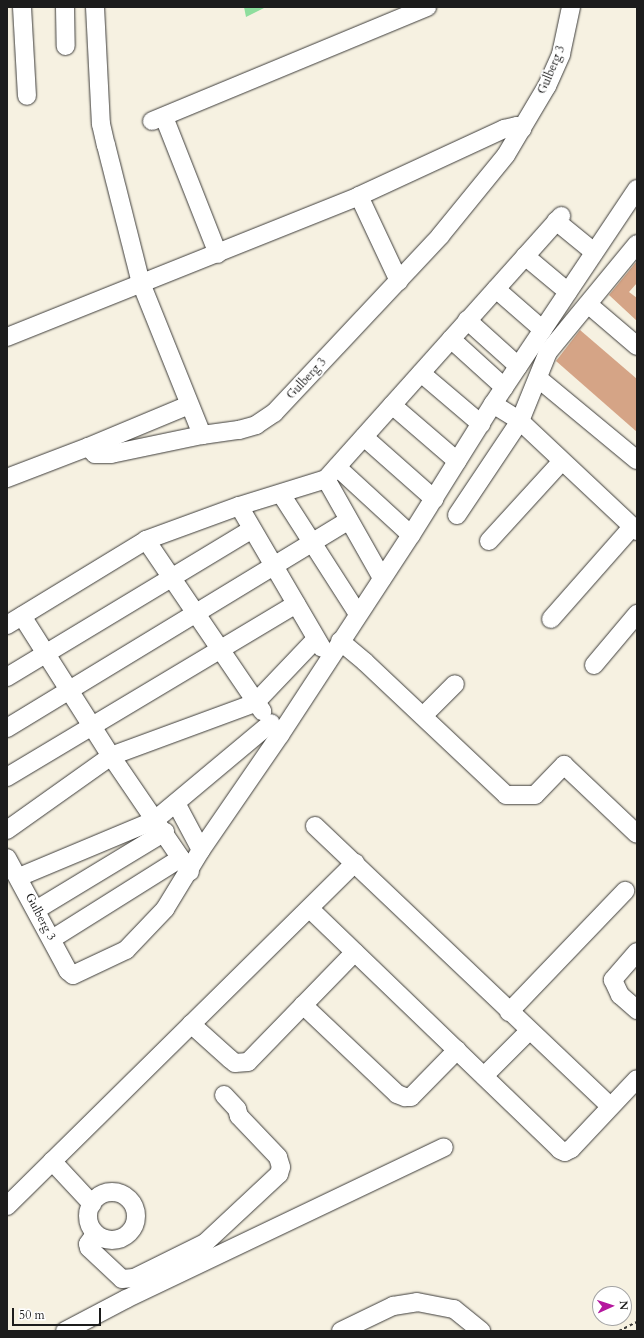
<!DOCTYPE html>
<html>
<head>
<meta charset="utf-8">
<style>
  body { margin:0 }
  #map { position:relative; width:644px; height:1338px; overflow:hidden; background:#f6f1e1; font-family:Cardo,serif }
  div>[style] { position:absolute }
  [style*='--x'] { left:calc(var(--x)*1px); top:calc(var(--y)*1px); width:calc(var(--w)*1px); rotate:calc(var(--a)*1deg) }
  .green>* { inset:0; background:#8ede9d }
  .building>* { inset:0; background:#d5a486 }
  .path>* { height:2px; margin-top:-1px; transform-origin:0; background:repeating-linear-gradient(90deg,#3d3c3a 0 3px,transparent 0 6px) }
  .roads { filter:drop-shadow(0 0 1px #3d3c3a) drop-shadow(0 0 1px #3d3c3a) }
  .minor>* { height:18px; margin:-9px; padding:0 9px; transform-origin:9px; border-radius:9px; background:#fff }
  .minor>.ring { margin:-9px; padding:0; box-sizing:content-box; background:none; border:18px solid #fff; border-radius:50% }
  span { translate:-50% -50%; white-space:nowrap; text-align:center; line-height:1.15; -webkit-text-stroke:3.5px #fff; paint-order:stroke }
  .street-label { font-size:12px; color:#1c1c1c }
  .frame { position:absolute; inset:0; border:8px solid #1c1c1c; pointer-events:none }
  .north { position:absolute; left:592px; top:1286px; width:40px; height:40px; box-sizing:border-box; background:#fff; border:1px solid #a4a4a4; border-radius:50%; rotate:87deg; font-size:11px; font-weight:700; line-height:16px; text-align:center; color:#1c1c1c }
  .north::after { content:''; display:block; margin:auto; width:14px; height:18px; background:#b5179e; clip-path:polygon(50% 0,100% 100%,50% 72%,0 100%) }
  .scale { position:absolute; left:12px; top:1308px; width:89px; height:18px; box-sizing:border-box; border:2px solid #1c1c1c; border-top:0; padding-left:5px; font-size:12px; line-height:14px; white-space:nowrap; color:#1c1c1c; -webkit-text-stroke:3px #fff; paint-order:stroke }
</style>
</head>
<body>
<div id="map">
  <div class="green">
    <i style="clip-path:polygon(244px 7px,266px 7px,246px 17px)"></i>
  </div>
  <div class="building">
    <i style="clip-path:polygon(637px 261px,637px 283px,629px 292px,637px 298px,637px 321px,609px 295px)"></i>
    <i style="clip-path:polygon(580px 330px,637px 379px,637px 432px,556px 361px)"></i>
  </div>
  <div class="path">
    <i style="--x:619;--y:1331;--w:20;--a:-27"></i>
  </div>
  <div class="roads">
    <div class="minor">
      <i style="--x:22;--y:7;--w:89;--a:86.8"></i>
      <i style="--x:65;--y:7;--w:39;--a:89"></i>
      <i style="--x:95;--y:7;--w:117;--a:87.1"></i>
      <i style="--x:101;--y:124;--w:22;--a:77"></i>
      <i style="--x:106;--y:145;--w:142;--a:75.8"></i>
      <i style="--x:141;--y:283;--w:164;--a:68.1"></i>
      <i style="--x:164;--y:117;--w:147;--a:68.5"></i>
      <i style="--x:152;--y:121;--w:298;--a:-22.5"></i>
      <i style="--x:359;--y:196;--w:94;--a:64.8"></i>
      <i style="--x:556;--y:221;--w:49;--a:39.2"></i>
      <i style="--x:525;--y:256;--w:56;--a:39.9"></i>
      <i style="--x:496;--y:289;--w:62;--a:41.1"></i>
      <i style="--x:589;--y:305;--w:63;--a:40.5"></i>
      <i style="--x:467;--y:320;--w:69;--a:42"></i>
      <i style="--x:7;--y:337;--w:379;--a:-21.8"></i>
      <i style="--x:359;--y:196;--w:160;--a:-24.8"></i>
      <i style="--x:504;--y:129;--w:13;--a:-13"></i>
      <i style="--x:517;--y:126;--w:6;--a:31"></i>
      <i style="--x:451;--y:339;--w:72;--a:42.2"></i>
      <i style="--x:421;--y:373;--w:79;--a:40.4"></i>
      <i style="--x:539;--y:379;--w:127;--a:39.6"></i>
      <i style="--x:493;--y:404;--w:32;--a:32"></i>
      <i style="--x:520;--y:421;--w:161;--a:43.2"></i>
      <i style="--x:392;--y:405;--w:86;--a:40.7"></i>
      <i style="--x:364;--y:437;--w:94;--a:41.5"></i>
      <i style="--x:88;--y:447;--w:109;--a:-22.6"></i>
      <i style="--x:337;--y:467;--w:100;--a:42.6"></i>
      <i style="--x:7;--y:478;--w:87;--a:-20.9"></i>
      <i style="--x:88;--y:447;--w:10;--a:45"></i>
      <i style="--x:95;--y:454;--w:16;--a:0"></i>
      <i style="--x:111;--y:454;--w:93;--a:-11.8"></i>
      <i style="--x:202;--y:435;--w:37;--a:-8"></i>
      <i style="--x:239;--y:430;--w:18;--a:-16"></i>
      <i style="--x:256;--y:425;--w:22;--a:-34"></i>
      <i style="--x:274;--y:413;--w:243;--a:-46.8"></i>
      <i style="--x:440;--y:236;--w:104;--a:-50.8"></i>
      <i style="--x:506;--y:155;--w:80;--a:-59.3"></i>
      <i style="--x:547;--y:86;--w:35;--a:-66"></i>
      <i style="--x:561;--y:54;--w:48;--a:-78"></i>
      <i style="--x:326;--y:479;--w:114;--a:60.5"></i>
      <i style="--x:281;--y:494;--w:143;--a:57.3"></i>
      <i style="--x:239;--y:506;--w:164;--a:59.7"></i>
      <i style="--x:457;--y:515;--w:113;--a:-56.2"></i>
      <i style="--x:520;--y:421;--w:74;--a:-67.9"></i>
      <i style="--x:548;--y:352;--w:140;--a:-50.5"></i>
      <i style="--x:146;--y:540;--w:207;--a:55.8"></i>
      <i style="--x:489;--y:541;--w:108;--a:-47.6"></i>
      <i style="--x:22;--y:616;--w:166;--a:57.6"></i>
      <i style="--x:111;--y:756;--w:140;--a:55.7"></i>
      <i style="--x:551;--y:619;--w:123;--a:-48.6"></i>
      <i style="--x:7;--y:625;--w:163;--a:-31.4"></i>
      <i style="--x:146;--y:540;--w:99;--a:-20.1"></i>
      <i style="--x:239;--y:506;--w:91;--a:-17.2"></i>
      <i style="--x:326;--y:479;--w:353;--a:-48.2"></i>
      <i style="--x:340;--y:641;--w:33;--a:40"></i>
      <i style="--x:365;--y:662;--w:194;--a:43.3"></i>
      <i style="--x:506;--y:795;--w:29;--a:0"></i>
      <i style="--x:535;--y:795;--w:42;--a:-46"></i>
      <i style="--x:564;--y:765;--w:100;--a:43.4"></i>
      <i style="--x:594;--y:665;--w:67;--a:-49.9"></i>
      <i style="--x:7;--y:677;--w:286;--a:-31.1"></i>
      <i style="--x:423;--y:716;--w:45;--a:-45"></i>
      <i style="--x:7;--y:728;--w:400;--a:-31.3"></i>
      <i style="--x:7;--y:777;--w:337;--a:-30.9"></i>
      <i style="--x:176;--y:803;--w:53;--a:62"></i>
      <i style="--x:315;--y:826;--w:407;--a:43.5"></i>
      <i style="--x:7;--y:830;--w:128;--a:-35.4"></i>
      <i style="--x:111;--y:756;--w:153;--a:-20.2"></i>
      <i style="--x:255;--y:703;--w:88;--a:-46.4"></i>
      <i style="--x:7;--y:858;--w:128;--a:61.6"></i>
      <i style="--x:68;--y:971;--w:6;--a:39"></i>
      <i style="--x:73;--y:975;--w:59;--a:-25.3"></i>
      <i style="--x:126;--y:950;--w:57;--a:-46.4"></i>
      <i style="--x:165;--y:909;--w:69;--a:-58.6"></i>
      <i style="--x:201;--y:850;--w:140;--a:-55.5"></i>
      <i style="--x:280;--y:735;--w:239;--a:-56.8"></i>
      <i style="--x:411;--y:535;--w:155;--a:-58"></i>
      <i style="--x:493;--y:404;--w:259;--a:-56.2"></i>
      <i style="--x:19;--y:877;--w:147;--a:-22.7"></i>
      <i style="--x:155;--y:820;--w:151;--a:-39.9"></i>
      <i style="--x:310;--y:909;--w:347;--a:43.9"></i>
      <i style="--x:560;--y:1150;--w:5;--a:22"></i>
      <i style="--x:565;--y:1152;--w:7;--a:-27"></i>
      <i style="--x:571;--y:1149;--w:96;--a:-46.7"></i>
      <i style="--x:36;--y:910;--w:151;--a:-31.2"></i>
      <i style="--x:52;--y:939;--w:152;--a:-32.1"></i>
      <i style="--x:637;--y:952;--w:37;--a:131"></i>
      <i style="--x:613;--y:980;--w:17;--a:65"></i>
      <i style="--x:620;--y:995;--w:23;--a:41"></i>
      <i style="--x:303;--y:1005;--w:129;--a:43.4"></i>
      <i style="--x:397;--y:1094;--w:9;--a:21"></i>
      <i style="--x:405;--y:1097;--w:6;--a:0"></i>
      <i style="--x:411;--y:1097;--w:66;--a:-45.6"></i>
      <i style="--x:509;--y:1012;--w:168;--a:-46.2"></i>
      <i style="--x:191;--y:1024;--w:52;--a:41.9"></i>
      <i style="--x:230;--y:1059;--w:6;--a:39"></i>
      <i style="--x:235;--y:1063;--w:13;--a:-4"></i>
      <i style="--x:248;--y:1062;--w:153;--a:-45.8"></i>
      <i style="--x:484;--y:1076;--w:64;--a:-45"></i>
      <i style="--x:52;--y:1161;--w:59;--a:47.1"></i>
      <i class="ring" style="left:88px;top:1192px;width:30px;height:30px"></i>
      <i style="--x:7;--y:1206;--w:489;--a:-44.6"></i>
      <i style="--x:95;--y:1234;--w:12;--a:125"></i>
      <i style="--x:88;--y:1244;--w:4;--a:76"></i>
      <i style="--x:89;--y:1248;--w:45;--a:43.2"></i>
      <i style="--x:122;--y:1279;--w:12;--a:-5"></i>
      <i style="--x:134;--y:1278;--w:79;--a:-26.2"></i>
      <i style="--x:205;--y:1243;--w:101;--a:-43"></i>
      <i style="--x:279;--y:1174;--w:7;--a:-74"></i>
      <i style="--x:281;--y:1167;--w:10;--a:-107"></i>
      <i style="--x:278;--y:1157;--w:57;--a:-133.6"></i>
      <i style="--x:239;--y:1116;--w:7;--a:-106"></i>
      <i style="--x:237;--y:1109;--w:19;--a:-133"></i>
      <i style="--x:65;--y:1331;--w:69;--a:-27.7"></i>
      <i style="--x:126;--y:1299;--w:352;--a:-25.5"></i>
      <i style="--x:341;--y:1331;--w:58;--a:-25.7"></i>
      <i style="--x:393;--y:1306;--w:24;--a:-9"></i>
      <i style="--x:417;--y:1302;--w:38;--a:11"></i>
      <i style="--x:454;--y:1309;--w:35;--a:39"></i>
    </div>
  </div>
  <div class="street-label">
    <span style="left:552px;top:70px;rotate:-67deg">Gulberg 3</span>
    <span style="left:307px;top:379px;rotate:-47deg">Gulberg 3</span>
    <span style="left:40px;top:917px;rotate:62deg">Gulberg 3</span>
  </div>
  <div class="frame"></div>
  <div class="north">N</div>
  <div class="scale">50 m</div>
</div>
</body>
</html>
